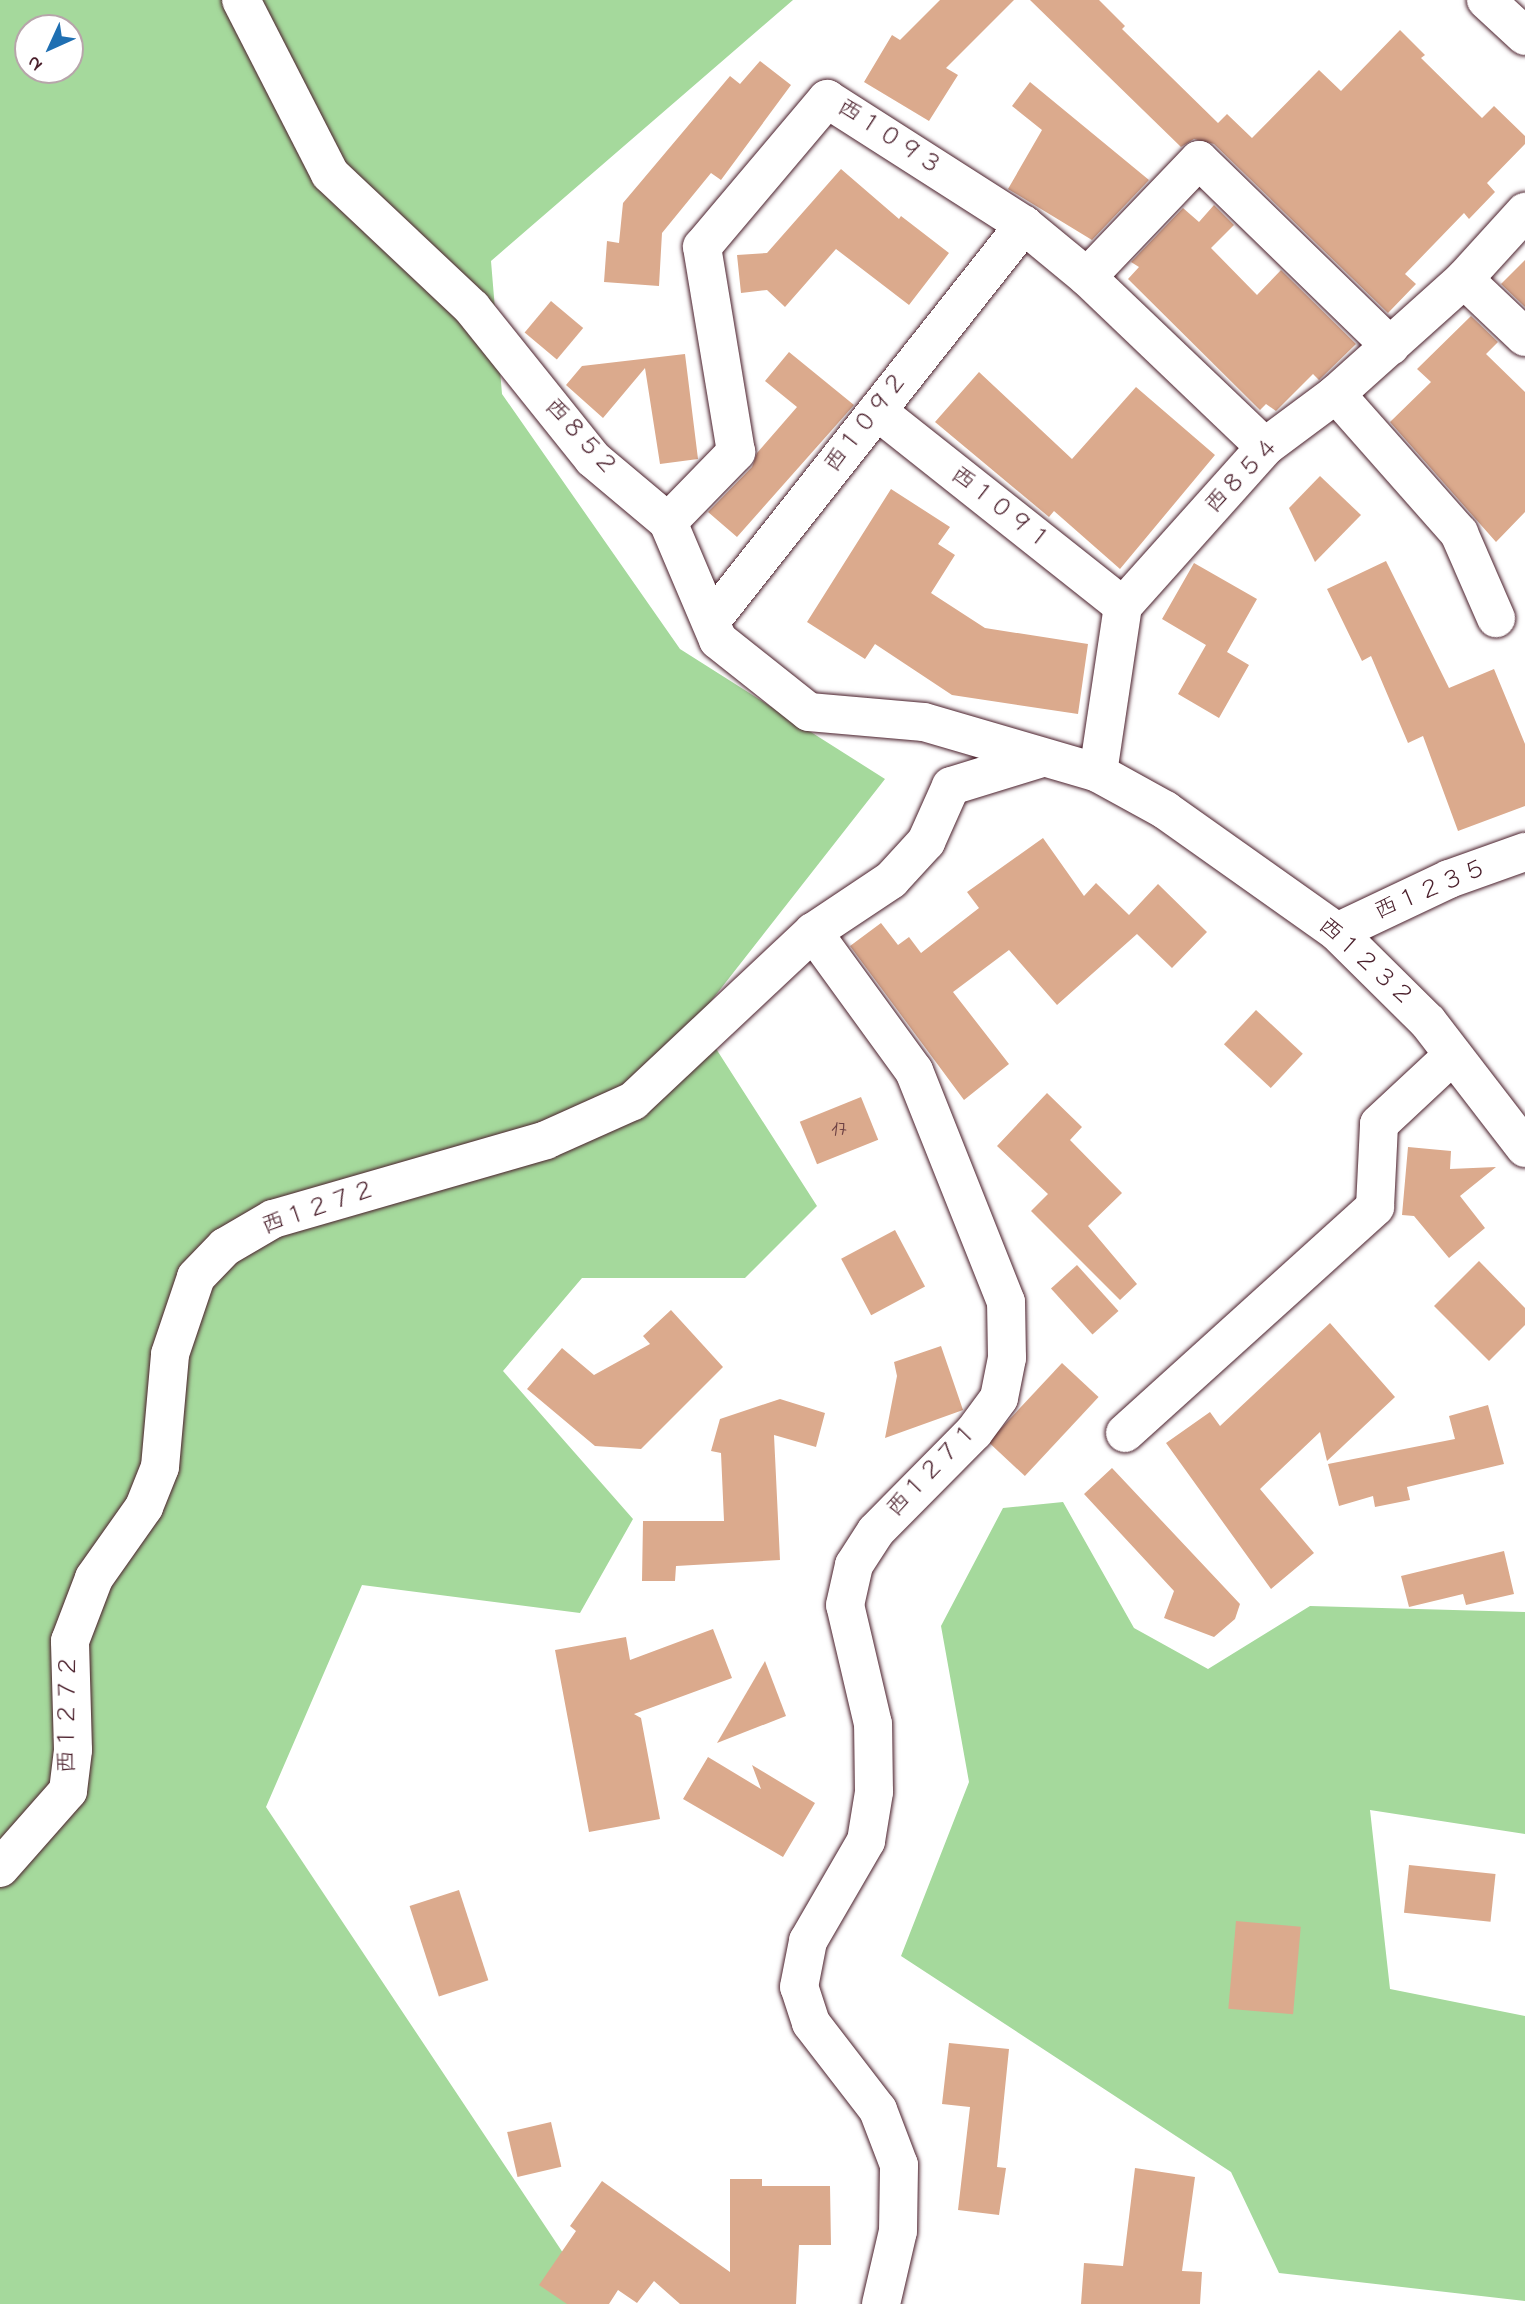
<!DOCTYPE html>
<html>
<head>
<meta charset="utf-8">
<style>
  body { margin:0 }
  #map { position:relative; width:1525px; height:2304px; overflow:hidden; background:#fff; font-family:"Indie Flower","Klee One",sans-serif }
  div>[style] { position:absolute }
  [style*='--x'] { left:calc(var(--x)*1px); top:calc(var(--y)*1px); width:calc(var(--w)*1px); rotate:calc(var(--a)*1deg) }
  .green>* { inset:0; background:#a5d99c }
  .building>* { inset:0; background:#dbaa8d; transform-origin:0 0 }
  .roads { filter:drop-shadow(0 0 2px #4a1f2b) drop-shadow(0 0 2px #4a1f2b) }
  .minor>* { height:38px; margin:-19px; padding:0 19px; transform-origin:19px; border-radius:19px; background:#fff }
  span { translate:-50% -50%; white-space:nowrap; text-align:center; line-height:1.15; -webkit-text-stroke:5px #fff; paint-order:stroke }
  .number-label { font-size:21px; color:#6e4244 }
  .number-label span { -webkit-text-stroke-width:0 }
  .street-label { font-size:24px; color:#4a1f2b }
  .north { position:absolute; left:14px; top:14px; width:70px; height:70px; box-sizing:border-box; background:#fff; border:2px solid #b7a5aa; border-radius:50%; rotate:225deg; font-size:19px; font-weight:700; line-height:28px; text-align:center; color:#4a1f2b }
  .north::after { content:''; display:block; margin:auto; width:24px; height:32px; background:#1f6fb2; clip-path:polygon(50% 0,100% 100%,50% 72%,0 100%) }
</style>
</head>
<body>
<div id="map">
  <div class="green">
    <i style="clip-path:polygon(evenodd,0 0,793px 0,491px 261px,502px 394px,680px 649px,885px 779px,697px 1019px,817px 1206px,745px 1278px,582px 1278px,503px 1371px,633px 1519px,580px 1613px,362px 1585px,266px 1807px,597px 2304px,0 2304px,0 0,28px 28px,70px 28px,70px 70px,28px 70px,28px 28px)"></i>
    <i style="clip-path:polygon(1063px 1502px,1134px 1628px,1208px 1669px,1310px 1606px,1525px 1612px,1525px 1834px,1370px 1810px,1390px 1989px,1525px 2016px,1525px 2301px,1279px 2273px,1231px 2172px,901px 1956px,969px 1782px,941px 1626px,1003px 1508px)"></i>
  </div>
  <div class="building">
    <i style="clip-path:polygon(940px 0,1014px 0,946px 68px,958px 75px,929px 121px,864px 82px,892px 35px,900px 40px)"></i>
    <i style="clip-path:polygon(1030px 0,1099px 0,1125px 26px,1122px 29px,1218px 123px,1227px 114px,1252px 138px,1319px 70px,1341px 91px,1400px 30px,1425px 55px,1421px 58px,1482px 118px,1494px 106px,1525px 136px,1525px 144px,1487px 183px,1495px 192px,1469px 219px,1464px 213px,1405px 274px,1416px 284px,1388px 313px,1214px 144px,1194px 139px,1181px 147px)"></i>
    <i style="clip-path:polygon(760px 61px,791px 85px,721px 180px,711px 173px,662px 233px,659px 286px,604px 282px,607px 241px,619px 243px,623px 203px,730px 76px,740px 84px)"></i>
    <i style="clip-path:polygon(1030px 82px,1149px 180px,1092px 240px,1008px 189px,1042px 130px,1012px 106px)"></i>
    <i style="clip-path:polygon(841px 169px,899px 219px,901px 216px,949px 253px,909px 305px,836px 249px,785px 307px,767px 290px,741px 293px,737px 255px,767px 253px)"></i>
    <i style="clip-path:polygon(1214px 205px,1234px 225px,1211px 248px,1257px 295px,1281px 270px,1356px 344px,1319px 380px,1313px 374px,1276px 411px,1266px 404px,1260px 410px,1128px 279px,1139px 267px,1131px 262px,1183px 208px,1199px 222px)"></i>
    <i style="clip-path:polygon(1525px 260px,1525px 307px,1501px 284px)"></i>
    <i style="left:551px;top:301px;width:42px;height:41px;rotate:40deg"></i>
    <i style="clip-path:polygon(1471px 316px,1498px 342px,1486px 354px,1525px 392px,1525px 512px,1496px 542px,1390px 422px,1431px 382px,1417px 369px)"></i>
    <i style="clip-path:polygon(789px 352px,854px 405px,737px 537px,708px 512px,752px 467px,757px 453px,797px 407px,765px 381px)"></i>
    <i style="clip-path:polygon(685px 354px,698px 459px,660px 464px,645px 368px,603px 418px,566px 385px,582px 366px)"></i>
    <i style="clip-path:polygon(979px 372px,1072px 459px,1136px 387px,1215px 455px,1120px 569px,1054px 511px,1049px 517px,935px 422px)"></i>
    <i style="clip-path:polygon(1320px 476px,1361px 515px,1315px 562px,1289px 508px)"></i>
    <i style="clip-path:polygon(891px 489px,950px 527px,938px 544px,955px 555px,931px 593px,985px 628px,1088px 644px,1078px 714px,952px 695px,875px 644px,865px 659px,807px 622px)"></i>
    <i style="clip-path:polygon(1386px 561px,1449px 688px,1494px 669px,1525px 744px,1525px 806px,1458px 831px,1423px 736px,1408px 743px,1371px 656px,1362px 661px,1327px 589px)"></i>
    <i style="clip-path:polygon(1194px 563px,1257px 599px,1227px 652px,1249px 665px,1219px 718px,1178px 694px,1206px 645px,1162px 619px)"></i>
    <i style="clip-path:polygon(1043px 838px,1084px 896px,1096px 883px,1129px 915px,1158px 884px,1207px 932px,1172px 968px,1137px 934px,1057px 1005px,1009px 950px,953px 992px,1009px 1064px,964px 1100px,850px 946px,881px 923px,898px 945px,909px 937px,921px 953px,979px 908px,967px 892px)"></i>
    <i style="left:1256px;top:1010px;width:64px;height:47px;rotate:43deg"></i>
    <i style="clip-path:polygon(1047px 1093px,1082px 1127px,1070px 1140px,1122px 1193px,1088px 1226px,1137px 1284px,1120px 1300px,1031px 1211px,1048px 1194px,997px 1146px)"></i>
    <i style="left:861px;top:1097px;width:46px;height:66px;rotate:68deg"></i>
    <i style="clip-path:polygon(1408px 1147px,1451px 1151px,1450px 1169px,1496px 1167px,1460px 1196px,1485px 1228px,1449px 1258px,1414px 1216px,1402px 1215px)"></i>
    <i style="left:895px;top:1230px;width:64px;height:61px;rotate:62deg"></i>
    <i style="clip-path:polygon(1479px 1261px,1525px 1308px,1525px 1325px,1489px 1361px,1434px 1306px)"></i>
    <i style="left:1077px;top:1265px;width:62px;height:35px;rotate:48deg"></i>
    <i style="clip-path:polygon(671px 1310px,723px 1367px,641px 1449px,595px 1446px,527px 1389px,562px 1348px,594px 1375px,650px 1344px,643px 1336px)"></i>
    <i style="clip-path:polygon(1330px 1323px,1395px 1397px,1327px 1461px,1320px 1432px,1260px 1489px,1314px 1553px,1271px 1589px,1166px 1443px,1210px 1412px,1220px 1426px)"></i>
    <i style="clip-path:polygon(941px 1346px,963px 1410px,885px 1438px,897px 1376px,894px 1362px)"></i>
    <i style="left:1062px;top:1363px;width:50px;height:108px;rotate:43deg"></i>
    <i style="clip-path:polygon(780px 1399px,825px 1413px,816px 1447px,774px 1435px,780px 1560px,676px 1566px,675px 1581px,642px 1581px,643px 1521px,724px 1521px,721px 1453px,711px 1451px,720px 1419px)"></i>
    <i style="clip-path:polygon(1488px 1405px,1504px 1464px,1407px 1487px,1410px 1500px,1375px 1507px,1373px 1496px,1339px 1506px,1328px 1464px,1455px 1439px,1449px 1416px)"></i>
    <i style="clip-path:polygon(1112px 1468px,1240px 1604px,1235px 1619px,1214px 1637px,1164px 1618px,1174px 1591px,1084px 1494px)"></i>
    <i style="clip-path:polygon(1504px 1551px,1514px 1594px,1466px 1605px,1463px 1594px,1409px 1607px,1401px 1576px)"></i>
    <i style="clip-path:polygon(713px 1629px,732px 1678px,634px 1714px,641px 1718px,660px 1819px,589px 1832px,555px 1650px,626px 1637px,630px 1660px)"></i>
    <i style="clip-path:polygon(765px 1661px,786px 1716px,717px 1743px)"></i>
    <i style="clip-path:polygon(708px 1757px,761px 1789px,752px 1765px,815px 1803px,783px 1857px,683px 1799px)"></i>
    <i style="left:1409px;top:1865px;width:87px;height:48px;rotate:6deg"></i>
    <i style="left:459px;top:1890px;width:95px;height:52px;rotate:72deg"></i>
    <i style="left:1236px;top:1921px;width:65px;height:88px;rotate:5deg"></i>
    <i style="clip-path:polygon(949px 2043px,1009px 2049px,997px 2167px,1006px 2168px,999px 2215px,958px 2210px,970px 2107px,942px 2104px)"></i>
    <i style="left:551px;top:2122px;width:46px;height:45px;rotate:77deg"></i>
    <i style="clip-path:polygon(1135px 2168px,1195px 2177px,1182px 2271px,1202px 2272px,1200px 2304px,1081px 2304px,1084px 2263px,1123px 2266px)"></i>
    <i style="clip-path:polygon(730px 2179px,762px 2179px,762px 2186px,830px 2186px,831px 2245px,799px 2245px,796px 2304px,680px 2304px,654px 2281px,637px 2303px,618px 2290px,609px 2304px,567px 2304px,539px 2285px,576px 2231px,570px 2226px,602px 2181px,730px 2272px)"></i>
  </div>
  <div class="roads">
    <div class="minor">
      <i style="--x:241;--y:0;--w:195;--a:62.9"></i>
      <i style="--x:330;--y:174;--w:195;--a:43.3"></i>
      <i style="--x:472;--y:308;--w:193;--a:51.3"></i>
      <i style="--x:593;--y:459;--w:98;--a:40"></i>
      <i style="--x:668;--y:522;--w:128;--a:67"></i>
      <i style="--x:718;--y:640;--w:116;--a:38.4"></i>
      <i style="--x:809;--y:712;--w:115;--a:5"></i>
      <i style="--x:924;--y:722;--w:181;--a:16.3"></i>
      <i style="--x:1098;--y:773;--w:77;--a:28.9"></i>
      <i style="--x:1165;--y:810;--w:211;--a:35.3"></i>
      <i style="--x:1337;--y:932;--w:128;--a:44.7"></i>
      <i style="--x:1428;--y:1022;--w:159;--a:52.4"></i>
      <i style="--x:1486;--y:0;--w:53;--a:42.7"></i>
      <i style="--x:1087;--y:277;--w:162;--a:-46.3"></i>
      <i style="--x:1199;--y:160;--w:267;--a:44.2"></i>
      <i style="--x:1464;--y:279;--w:84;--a:43.6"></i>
      <i style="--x:1336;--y:394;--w:186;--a:48.5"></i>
      <i style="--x:1459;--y:533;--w:93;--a:66.5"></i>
      <i style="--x:877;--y:411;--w:314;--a:38.4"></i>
      <i style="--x:668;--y:522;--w:98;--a:-45.8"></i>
      <i style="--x:736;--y:452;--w:208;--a:-99.4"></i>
      <i style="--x:702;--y:247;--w:194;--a:-49.8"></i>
      <i style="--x:827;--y:99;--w:234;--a:32.6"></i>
      <i style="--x:1024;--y:225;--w:82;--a:39.5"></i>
      <i style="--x:1087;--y:277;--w:246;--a:43.7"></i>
      <i style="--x:711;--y:621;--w:505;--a:-51.68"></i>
      <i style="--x:1098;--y:773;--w:169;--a:-81.5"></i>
      <i style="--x:1123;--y:606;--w:213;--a:-48.2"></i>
      <i style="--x:1265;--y:447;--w:89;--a:-36.7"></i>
      <i style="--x:1336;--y:394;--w:172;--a:-41.9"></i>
      <i style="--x:1464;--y:279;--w:91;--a:-47.7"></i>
      <i style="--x:1337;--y:932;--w:124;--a:-25.3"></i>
      <i style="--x:1449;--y:879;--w:81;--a:-19.6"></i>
      <i style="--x:1125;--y:1433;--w:337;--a:-42.1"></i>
      <i style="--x:1375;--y:1207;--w:83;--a:-87.2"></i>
      <i style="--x:1379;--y:1124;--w:101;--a:-43"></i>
      <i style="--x:0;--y:1868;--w:103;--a:-48.6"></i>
      <i style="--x:68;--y:1791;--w:41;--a:-83"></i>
      <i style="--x:73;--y:1750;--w:109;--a:-91.6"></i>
      <i style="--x:70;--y:1641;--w:67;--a:-69.1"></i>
      <i style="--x:94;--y:1578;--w:87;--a:-54.8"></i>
      <i style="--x:144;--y:1507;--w:43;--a:-68.2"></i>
      <i style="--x:160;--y:1467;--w:113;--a:-84.9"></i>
      <i style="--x:170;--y:1354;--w:81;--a:-71.3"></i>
      <i style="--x:196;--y:1277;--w:42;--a:-46"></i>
      <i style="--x:225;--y:1247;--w:56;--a:-30.3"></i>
      <i style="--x:273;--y:1219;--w:284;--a:-16.1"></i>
      <i style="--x:546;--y:1140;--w:95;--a:-24.1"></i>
      <i style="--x:633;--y:1101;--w:247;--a:-43.2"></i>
      <i style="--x:881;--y:2304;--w:75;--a:-76.9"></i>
      <i style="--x:898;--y:2231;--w:66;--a:-89.1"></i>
      <i style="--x:899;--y:2165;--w:59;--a:-110.9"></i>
      <i style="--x:878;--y:2110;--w:110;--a:-127.6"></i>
      <i style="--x:811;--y:2023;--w:38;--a:-108"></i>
      <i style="--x:799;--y:1987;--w:47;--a:-78.9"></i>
      <i style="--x:808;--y:1941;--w:116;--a:-59.9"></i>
      <i style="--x:866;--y:1841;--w:50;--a:-80.7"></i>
      <i style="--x:874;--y:1792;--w:68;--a:-90.8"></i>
      <i style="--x:873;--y:1724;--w:122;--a:-103.2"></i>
      <i style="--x:845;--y:1605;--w:41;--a:-77.3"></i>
      <i style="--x:854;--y:1565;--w:40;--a:-57.1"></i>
      <i style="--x:876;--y:1531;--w:139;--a:-45.3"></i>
      <i style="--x:974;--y:1432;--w:42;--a:-53.7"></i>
      <i style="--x:999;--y:1398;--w:41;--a:-78.7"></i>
      <i style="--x:1007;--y:1358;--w:56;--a:-91"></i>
      <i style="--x:1006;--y:1302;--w:249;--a:-111.7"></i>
      <i style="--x:914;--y:1071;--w:172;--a:-126"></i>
      <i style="--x:813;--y:932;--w:94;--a:-33.7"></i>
      <i style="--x:891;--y:880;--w:52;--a:-47.4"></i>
      <i style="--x:926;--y:842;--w:61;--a:-65.9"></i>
      <i style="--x:951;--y:786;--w:92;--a:-17.1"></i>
    </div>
  </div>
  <div class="number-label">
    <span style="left:839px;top:1130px">17</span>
  </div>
  <div class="street-label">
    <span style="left:889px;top:138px;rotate:33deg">西１０９３</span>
    <span style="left:867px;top:423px;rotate:-52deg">西１０９２</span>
    <span style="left:580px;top:438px;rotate:48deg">西８５２</span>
    <span style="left:1243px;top:476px;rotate:-46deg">西８５４</span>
    <span style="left:1000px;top:509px;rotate:38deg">西１０９１</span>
    <span style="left:1431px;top:891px;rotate:-23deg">西１２３５</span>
    <span style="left:1365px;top:963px;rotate:42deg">西１２３２</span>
    <span style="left:319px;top:1209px;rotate:-19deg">西１２７２</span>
    <span style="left:933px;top:1471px;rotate:-46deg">西１２７１</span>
    <span style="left:69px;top:1714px;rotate:-89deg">西１２７２</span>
  </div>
  <div class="north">N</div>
</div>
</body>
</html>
